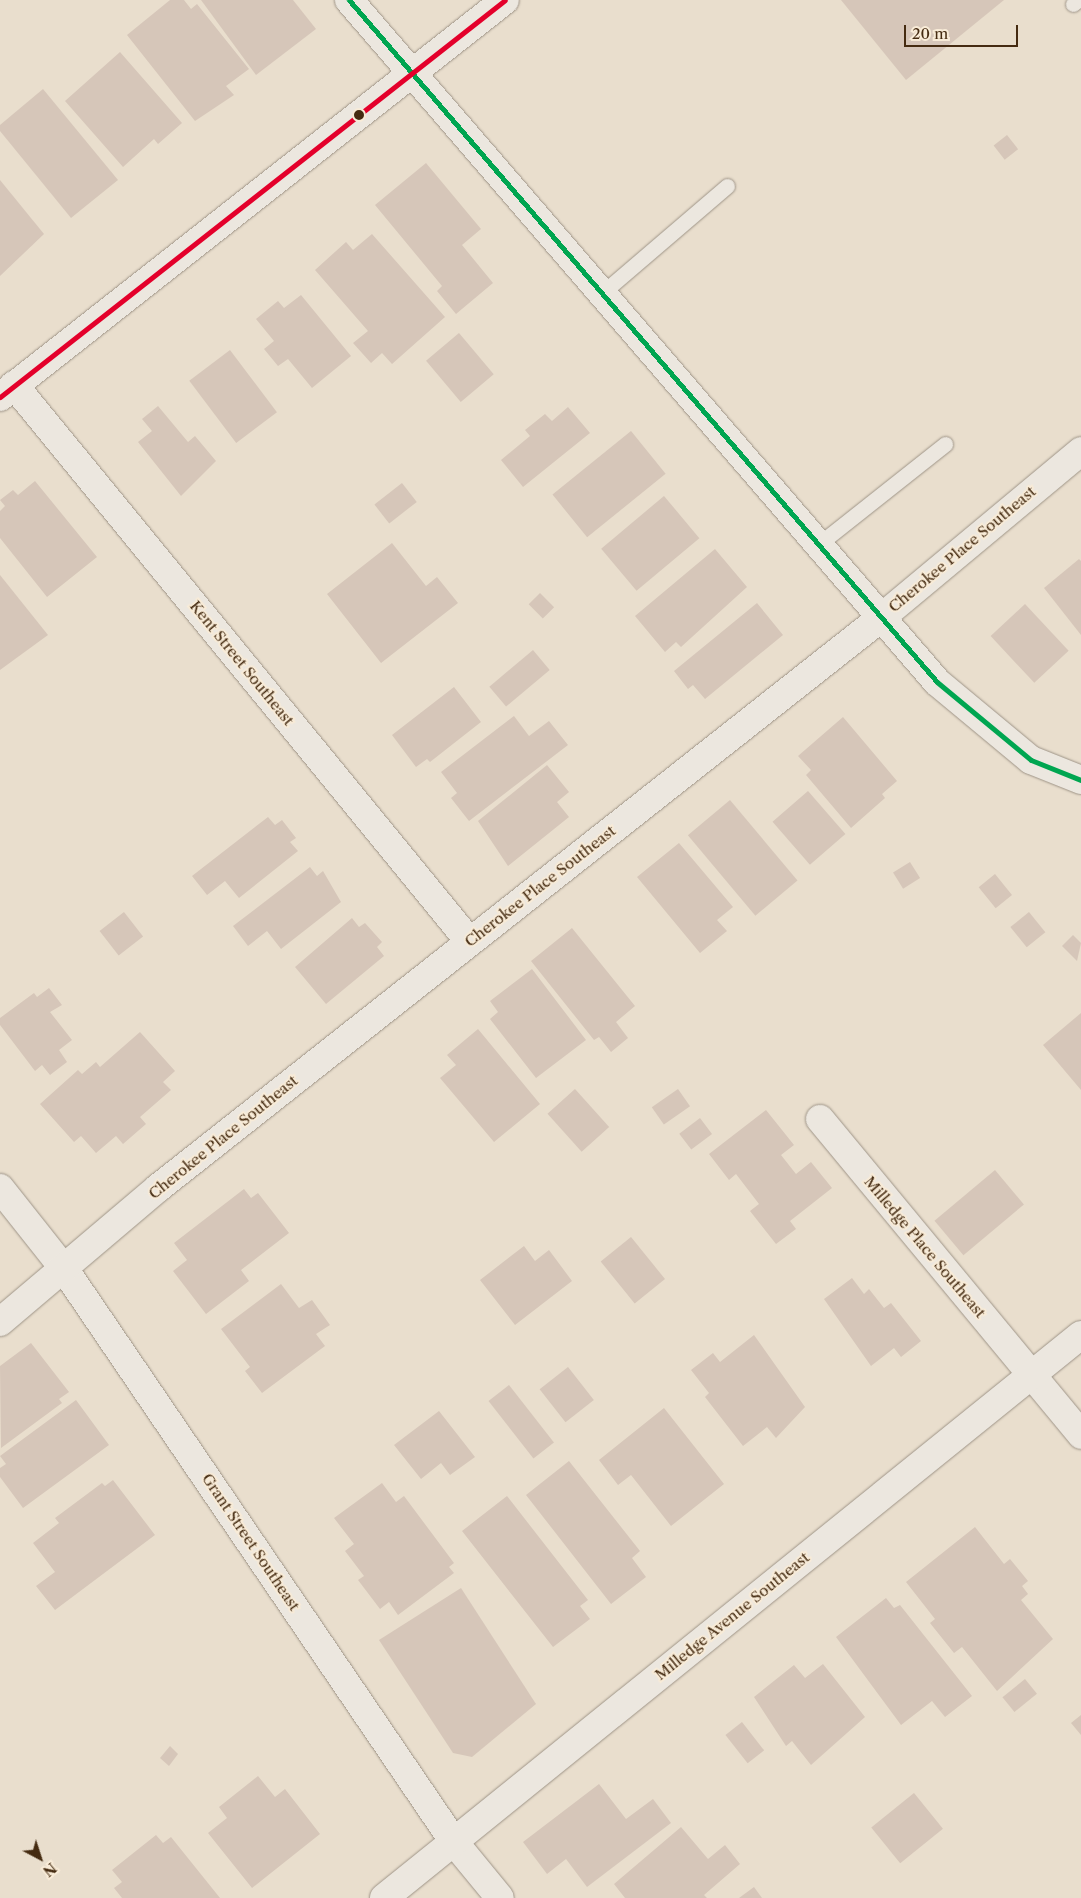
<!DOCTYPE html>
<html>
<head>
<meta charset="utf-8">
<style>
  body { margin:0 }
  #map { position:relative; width:1081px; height:1898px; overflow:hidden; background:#e9decd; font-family:"Libre Caslon Text",serif }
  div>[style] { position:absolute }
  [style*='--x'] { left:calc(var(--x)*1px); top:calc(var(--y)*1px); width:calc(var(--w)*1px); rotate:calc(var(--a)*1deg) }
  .building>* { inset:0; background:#d6c6b9; transform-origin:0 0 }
  .roads { filter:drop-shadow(0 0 1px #9e9487) drop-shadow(0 0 1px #9e9487) }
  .lane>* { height:15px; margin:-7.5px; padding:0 7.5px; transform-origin:7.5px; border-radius:7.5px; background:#ece7df }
  .street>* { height:28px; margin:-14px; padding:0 14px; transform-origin:14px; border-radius:14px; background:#ece7df }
  .secondary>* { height:28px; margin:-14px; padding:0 14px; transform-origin:14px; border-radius:14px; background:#ece7df }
  .bus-1>* { height:5px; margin:-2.5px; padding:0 2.5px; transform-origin:2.5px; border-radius:2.5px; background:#00a651 }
  .bus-2>* { height:5px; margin:-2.5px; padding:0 2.5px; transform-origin:2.5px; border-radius:2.5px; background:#e4002b }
  .dots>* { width:14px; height:14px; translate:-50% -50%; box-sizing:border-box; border:2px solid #f8ebd7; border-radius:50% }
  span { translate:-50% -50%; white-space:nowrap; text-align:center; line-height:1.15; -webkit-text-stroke:4px #f8ebd7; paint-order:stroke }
  .street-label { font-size:15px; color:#452b11 }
  .north { position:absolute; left:15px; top:1833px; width:50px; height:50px; -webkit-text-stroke:4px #f8ebd7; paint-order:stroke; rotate:140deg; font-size:14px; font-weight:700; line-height:20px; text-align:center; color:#452b11 }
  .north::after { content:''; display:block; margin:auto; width:18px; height:22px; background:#452b11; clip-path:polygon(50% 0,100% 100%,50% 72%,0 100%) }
  .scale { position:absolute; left:904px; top:25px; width:114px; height:22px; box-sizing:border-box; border:2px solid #452b11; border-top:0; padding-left:6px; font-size:15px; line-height:18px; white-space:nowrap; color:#452b11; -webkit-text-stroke:4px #f8ebd7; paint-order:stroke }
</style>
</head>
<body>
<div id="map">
  <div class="building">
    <i style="clip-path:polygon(170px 0,184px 0,191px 9px,197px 4px,249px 69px,226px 86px,234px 95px,195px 121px,127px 35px)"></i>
    <i style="clip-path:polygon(201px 0,293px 0,316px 29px,256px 75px)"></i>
    <i style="clip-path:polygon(841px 0,1004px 0,906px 80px)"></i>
    <i style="clip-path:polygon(120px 52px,182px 123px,158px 144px,154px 139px,123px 167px,65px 101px)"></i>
    <i style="clip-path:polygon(43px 89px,118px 180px,71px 218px,0 131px,0 125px)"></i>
    <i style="left:1007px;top:135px;width:18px;height:17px;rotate:52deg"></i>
    <i style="clip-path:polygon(426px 163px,481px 229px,462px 245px,493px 283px,456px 314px,437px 291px,442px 286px,375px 205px)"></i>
    <i style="clip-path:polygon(0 180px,44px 234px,0 276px)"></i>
    <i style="clip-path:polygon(372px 234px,445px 317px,392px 364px,382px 353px,371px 363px,353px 343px,368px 331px,315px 270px,346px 242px,353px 250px)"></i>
    <i style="clip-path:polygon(301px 295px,351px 356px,312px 388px,288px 359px,278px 366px,264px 349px,274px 341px,256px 319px,278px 301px,284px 308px)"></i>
    <i style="left:459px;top:333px;width:54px;height:43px;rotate:50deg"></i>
    <i style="left:230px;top:350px;width:78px;height:51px;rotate:53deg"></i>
    <i style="clip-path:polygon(158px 406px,188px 442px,195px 436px,216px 461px,181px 496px,138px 442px,152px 431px,142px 419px)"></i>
    <i style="clip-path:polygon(568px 407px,590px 433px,523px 487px,501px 460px,530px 436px,525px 430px,545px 414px,552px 421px)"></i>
    <i style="left:631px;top:431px;width:55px;height:101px;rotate:51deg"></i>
    <i style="clip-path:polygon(35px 481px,97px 557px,47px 597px,0 538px,0 511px,5px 506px,0 500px,13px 490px,18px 495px)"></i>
    <i style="left:402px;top:483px;width:24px;height:35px;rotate:52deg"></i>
    <i style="left:664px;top:496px;width:55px;height:82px;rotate:50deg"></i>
    <i style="clip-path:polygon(392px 543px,426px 586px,437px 577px,458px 603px,381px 663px,327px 594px)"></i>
    <i style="clip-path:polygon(715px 549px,747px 587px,681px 647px,676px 642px,665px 652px,635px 616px)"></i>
    <i style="clip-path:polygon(1079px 559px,1081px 561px,1081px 635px,1044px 588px)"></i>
    <i style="clip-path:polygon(0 575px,48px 635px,0 670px)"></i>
    <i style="left:540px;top:593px;width:20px;height:16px;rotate:45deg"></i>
    <i style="clip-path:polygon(757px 603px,783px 635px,705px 699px,693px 685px,688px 689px,674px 671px)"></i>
    <i style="left:1025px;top:604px;width:64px;height:47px;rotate:47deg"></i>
    <i style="left:533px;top:650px;width:26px;height:57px;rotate:50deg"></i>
    <i style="clip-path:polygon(454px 687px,481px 722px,430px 762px,427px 759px,416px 767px,392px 735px)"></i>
    <i style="clip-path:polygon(514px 716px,529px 736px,549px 721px,568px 745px,469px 821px,451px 798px,457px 793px,441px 772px)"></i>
    <i style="clip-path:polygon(843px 717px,897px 781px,882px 794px,885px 798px,851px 828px,806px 775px,811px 770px,798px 756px)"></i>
    <i style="clip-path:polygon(547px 765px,569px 792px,557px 802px,569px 817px,508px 866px,478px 821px)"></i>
    <i style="left:808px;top:791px;width:57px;height:47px;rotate:49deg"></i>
    <i style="left:730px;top:800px;width:105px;height:55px;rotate:50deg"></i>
    <i style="clip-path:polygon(268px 817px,275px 825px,282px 820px,296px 838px,290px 842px,298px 851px,239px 898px,225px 881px,207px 895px,192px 876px)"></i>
    <i style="clip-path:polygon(679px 843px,733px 907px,717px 920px,727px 931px,700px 953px,637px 877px)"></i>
    <i style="left:910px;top:862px;width:19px;height:20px;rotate:58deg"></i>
    <i style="clip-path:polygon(310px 867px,317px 876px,323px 871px,341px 902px,281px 949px,267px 931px,248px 946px,233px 926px)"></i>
    <i style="left:995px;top:874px;width:27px;height:21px;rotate:51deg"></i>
    <i style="left:124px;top:912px;width:31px;height:31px;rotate:52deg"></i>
    <i style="left:1029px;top:912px;width:26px;height:24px;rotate:51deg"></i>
    <i style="clip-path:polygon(352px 918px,359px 927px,365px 923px,382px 942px,377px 947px,384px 956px,326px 1004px,295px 967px)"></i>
    <i style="clip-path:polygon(572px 928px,635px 1006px,616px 1022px,628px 1038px,611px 1052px,599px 1037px,594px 1040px,531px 961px)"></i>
    <i style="clip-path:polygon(1073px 935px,1081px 943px,1077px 961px,1062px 946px)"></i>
    <i style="clip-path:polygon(532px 969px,586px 1040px,536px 1078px,490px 1019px,498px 1012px,490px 1001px)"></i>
    <i style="clip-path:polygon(49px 988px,62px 1005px,50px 1012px,72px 1040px,59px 1050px,67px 1062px,50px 1075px,42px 1065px,35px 1071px,0 1025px,0 1018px,34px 993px,37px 997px)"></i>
    <i style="clip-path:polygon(1081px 1013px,1081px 1090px,1043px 1045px)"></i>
    <i style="clip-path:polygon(478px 1029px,540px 1104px,494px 1142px,440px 1078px,456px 1065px,447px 1055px)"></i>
    <i style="clip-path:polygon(140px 1032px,175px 1071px,163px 1082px,171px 1090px,140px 1117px,146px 1124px,123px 1144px,116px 1136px,96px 1153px,81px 1136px,74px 1142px,40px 1104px,78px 1070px,82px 1074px,96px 1062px,100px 1067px)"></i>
    <i style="left:575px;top:1089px;width:51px;height:37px;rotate:48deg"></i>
    <i style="left:678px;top:1089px;width:21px;height:32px;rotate:55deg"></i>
    <i style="clip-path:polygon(766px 1110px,794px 1145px,781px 1155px,796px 1174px,811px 1162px,832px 1188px,790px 1221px,796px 1229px,776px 1244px,750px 1211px,759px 1204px,736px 1174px,729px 1180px,709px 1154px)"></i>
    <i style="left:700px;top:1118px;width:20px;height:26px;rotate:53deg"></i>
    <i style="left:995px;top:1170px;width:45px;height:79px;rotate:50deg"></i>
    <i style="clip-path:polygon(244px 1189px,251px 1198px,258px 1193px,289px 1233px,241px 1270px,249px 1281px,206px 1314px,173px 1271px,187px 1260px,174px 1243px)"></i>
    <i style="left:631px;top:1237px;width:54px;height:39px;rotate:51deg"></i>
    <i style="clip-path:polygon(524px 1246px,535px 1261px,549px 1250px,572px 1281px,515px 1325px,480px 1280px)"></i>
    <i style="clip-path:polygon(852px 1278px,864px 1294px,869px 1289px,884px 1308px,891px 1303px,921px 1341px,901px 1357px,894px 1348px,871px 1366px,824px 1299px)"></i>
    <i style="clip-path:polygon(281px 1284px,299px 1308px,312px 1300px,330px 1325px,316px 1334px,325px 1346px,262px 1393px,245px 1371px,250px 1367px,221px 1329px)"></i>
    <i style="clip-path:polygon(754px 1335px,805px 1407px,776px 1438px,767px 1427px,743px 1446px,705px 1397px,709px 1393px,691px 1370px,713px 1353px,720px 1362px)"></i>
    <i style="clip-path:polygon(31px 1343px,69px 1392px,59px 1399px,62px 1403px,1px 1448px,0 1366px)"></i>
    <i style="left:568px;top:1367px;width:42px;height:36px;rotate:52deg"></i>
    <i style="left:509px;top:1385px;width:73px;height:26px;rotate:52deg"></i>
    <i style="clip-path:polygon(76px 1400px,109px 1445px,23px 1508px,0 1477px,0 1468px,6px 1464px,0 1456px)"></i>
    <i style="clip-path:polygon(664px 1408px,724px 1484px,671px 1526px,631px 1475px,618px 1485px,599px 1460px)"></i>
    <i style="clip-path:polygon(439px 1411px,475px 1457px,450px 1475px,441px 1463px,421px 1479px,394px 1445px)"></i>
    <i style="clip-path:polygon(569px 1461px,640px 1551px,632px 1558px,646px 1577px,611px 1604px,526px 1495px)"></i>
    <i style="clip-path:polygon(113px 1480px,155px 1535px,55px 1610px,36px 1586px,55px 1572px,33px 1543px,59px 1523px,55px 1518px,102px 1483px,105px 1486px)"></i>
    <i style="clip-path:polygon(382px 1483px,396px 1502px,404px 1496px,454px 1563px,449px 1567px,454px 1573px,398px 1615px,389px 1602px,380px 1609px,358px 1580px,364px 1576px,345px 1551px,354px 1544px,334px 1518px)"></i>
    <i style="clip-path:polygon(507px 1496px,588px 1600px,580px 1606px,590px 1619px,553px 1647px,462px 1531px)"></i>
    <i style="clip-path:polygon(975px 1527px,1004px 1564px,1010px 1559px,1028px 1581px,1022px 1586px,1028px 1594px,1021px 1600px,1053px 1639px,997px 1691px,962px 1647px,954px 1653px,930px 1623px,935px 1619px,906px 1582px)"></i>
    <i style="clip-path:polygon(461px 1588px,536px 1704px,472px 1757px,453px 1753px,379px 1640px)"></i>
    <i style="clip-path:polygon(886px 1598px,894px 1608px,900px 1605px,972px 1696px,945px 1717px,932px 1701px,901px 1725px,836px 1637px)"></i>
    <i style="clip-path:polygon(823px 1664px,865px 1717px,811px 1765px,792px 1741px,786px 1746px,754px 1697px,794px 1665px,805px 1678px)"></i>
    <i style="left:1025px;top:1679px;width:19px;height:29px;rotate:51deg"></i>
    <i style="clip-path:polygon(1081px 1715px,1081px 1735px,1071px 1723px)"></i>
    <i style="left:742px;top:1722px;width:36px;height:21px;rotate:52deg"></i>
    <i style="clip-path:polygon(170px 1746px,178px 1754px,169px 1766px,160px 1758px)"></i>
    <i style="clip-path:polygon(258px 1776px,275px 1797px,285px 1789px,320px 1834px,252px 1888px,208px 1833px,227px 1818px,219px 1807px)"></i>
    <i style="clip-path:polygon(599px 1784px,626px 1819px,653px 1799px,671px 1823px,587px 1887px,566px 1859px,547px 1874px,523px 1842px)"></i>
    <i style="left:914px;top:1793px;width:46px;height:55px;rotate:51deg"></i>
    <i style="clip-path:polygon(681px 1827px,708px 1859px,725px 1845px,740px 1864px,704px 1895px,707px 1898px,625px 1898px,614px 1884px)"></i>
    <i style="clip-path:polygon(156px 1835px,163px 1843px,171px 1837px,220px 1898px,122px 1898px,114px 1888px,122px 1882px,112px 1870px)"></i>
    <i style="clip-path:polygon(754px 1887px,762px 1898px,739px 1898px)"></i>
  </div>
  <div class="roads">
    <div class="lane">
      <i style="--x:1073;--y:4;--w:6;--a:-39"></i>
      <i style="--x:601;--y:294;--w:166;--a:-40.6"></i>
      <i style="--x:819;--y:544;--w:161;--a:-38.4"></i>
    </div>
    <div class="street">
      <i style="--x:14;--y:385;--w:718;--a:50.7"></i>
      <i style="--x:820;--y:1119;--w:410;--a:50.4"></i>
      <i style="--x:0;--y:1188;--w:105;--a:51.6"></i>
      <i style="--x:65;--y:1270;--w:692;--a:55.78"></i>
      <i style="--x:454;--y:1842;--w:72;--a:50.6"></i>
      <i style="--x:0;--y:1322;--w:207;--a:-40.3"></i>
      <i style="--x:158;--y:1188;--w:922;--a:-38.26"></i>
      <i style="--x:882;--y:617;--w:259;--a:-39.8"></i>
      <i style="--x:384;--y:1898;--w:896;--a:-38.93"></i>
    </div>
    <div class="secondary">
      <i style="--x:349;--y:0;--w:900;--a:49.23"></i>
      <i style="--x:937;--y:682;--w:122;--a:39.7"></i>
      <i style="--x:1031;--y:760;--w:54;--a:21.8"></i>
      <i style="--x:0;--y:397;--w:642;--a:-38.17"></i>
    </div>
  </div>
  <div class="bus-1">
    <i style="--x:349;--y:0;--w:900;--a:49.23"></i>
    <i style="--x:937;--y:682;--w:122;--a:39.7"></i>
    <i style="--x:1031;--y:760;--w:54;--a:21.8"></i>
  </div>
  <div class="bus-2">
    <i style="--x:0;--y:397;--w:642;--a:-38.17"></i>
  </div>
  <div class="dots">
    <i style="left:359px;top:115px;background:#452b11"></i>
  </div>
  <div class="street-label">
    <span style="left:962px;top:549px;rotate:-40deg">Cherokee Place Southeast</span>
    <span style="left:242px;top:663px;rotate:51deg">Kent Street Southeast</span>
    <span style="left:540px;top:886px;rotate:-38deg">Cherokee Place Southeast</span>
    <span style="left:223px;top:1137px;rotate:-39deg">Cherokee Place Southeast</span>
    <span style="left:925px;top:1247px;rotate:50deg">Milledge Place Southeast</span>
    <span style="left:251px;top:1542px;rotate:56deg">Grant Street Southeast</span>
    <span style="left:732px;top:1616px;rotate:-39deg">Milledge Avenue Southeast</span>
  </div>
  <div class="north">N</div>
  <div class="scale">20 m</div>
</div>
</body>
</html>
